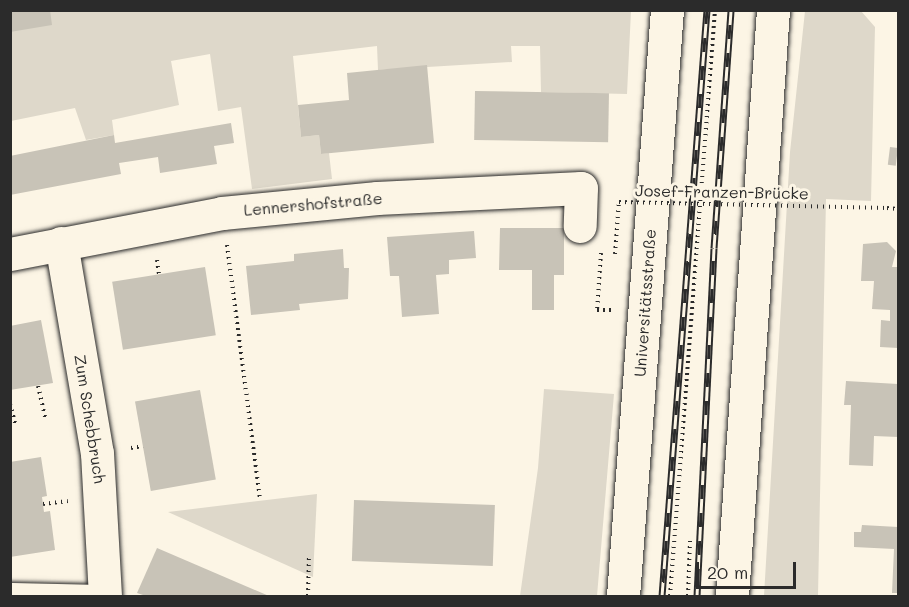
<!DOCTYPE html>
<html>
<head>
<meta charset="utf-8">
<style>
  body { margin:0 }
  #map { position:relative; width:909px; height:607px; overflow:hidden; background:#fcf5e5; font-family:Mali,sans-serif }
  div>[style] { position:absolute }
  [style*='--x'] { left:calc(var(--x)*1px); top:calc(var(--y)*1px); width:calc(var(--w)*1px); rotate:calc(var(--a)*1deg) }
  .green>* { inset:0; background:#ded8ca }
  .building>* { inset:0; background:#c8c3b7; transform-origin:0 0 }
  .path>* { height:4px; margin-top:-2px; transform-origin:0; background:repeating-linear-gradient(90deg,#2b2b2b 0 1.5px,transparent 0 6px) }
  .roads { filter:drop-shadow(0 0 2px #2b2b2b) drop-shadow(0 0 2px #2b2b2b) }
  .lane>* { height:16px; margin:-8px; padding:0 8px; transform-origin:8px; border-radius:8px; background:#fcf5e5 }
  .street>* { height:33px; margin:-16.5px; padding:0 16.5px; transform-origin:16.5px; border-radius:16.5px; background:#fcf5e5 }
  .highway>* { height:33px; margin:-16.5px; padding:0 16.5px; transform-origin:16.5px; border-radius:16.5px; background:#fcf5e5 }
  .rail>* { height:7px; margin-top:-3.5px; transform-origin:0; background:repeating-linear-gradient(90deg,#fcf5e5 0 14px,#2b2b2b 0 28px); box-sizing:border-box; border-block:2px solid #2b2b2b }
  .path-bridge>* { height:4px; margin-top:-2px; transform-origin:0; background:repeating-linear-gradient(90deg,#2b2b2b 0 1.5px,transparent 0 6px) }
  span { translate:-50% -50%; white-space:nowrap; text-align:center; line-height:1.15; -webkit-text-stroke:6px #fcf5e5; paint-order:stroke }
  .street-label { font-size:16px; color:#2b2b2b }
  .frame { position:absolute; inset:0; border:12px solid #2b2b2b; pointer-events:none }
  .scale { position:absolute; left:696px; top:562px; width:100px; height:27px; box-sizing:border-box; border:3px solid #2b2b2b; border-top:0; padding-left:8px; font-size:18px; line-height:21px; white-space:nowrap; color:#2b2b2b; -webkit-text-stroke:4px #fcf5e5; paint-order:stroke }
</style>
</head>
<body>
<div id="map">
  <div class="green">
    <i style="clip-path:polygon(11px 11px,631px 11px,627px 94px,541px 92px,540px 46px,511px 46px,512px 62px,378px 70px,377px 46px,293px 56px,301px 137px,319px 135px,321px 154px,329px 153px,332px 179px,252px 189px,241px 107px,218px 111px,210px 54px,171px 61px,179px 105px,112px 120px,114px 135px,86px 140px,75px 108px,11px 121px)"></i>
    <i style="clip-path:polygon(805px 11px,861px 11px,875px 27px,871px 201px,826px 199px,818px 596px,764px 596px,790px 152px)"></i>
    <i style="clip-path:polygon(544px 389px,614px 394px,597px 596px,520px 596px,538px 468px)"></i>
    <i style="clip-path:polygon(317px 494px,313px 577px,168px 512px)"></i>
  </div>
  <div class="building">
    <i style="clip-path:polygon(10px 10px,50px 10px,52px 25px,10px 32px)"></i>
    <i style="clip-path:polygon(427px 65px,434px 143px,321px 154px,319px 135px,301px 137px,298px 105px,349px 100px,347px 73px)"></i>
    <i style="left:475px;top:91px;width:134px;height:49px;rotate:1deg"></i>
    <i style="clip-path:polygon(231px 123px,234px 143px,214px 146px,217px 164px,160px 173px,158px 157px,139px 160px,119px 163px,121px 174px,10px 195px,10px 156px,114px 135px,115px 143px)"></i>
    <i style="left:890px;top:147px;width:8px;height:18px;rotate:7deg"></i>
    <i style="clip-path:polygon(500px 228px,564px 228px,564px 275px,554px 275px,554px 310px,532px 310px,532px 270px,499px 270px)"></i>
    <i style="clip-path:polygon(474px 231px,476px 258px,449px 260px,449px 274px,436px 275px,439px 314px,402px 317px,399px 276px,390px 276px,387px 237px)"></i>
    <i style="clip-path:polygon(887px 242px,896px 251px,892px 267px,898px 267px,898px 348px,880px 347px,881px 320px,890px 321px,890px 310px,872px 309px,874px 281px,861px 281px,863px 244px)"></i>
    <i style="clip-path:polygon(343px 249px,344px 268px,349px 268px,348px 299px,299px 304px,300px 310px,251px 315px,246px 266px,294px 261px,294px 254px)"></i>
    <i style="left:205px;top:267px;width:69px;height:94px;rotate:81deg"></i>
    <i style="clip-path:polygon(41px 320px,53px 383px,10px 390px,10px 326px)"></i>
    <i style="clip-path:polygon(846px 381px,898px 384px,898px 437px,874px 436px,873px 466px,849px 465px,851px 405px,844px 405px)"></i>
    <i style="left:200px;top:390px;width:91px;height:66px;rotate:80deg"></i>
    <i style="clip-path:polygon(41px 457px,47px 496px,42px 497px,44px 512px,50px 511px,55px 550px,10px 557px,10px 462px)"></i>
    <i style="left:354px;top:500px;width:141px;height:61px;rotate:2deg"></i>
    <i style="clip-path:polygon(862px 525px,898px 527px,898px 593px,892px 593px,894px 549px,854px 547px,854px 532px,861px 532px)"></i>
    <i style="clip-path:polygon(157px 548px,269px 596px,146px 596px,137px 593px)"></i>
  </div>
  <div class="path">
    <i style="--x:887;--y:208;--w:11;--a:5"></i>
    <i style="--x:227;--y:245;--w:257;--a:82.6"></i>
    <i style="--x:601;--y:253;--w:57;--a:94"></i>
    <i style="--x:597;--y:310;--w:14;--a:0"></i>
    <i style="--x:157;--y:260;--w:14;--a:82"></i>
    <i style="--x:38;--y:386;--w:32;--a:77"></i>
    <i style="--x:10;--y:404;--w:20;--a:75"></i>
    <i style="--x:131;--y:448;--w:12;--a:-9"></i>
    <i style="--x:43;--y:504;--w:25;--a:-7"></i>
    <i style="--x:308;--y:596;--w:41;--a:-88.6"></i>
    <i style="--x:670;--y:596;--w:588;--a:-85.61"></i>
    <i style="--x:688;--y:596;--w:55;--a:-87.9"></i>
  </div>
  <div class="roads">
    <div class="lane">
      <i style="--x:10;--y:591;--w:95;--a:1.2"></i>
    </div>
    <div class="street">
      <i style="--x:61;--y:243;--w:213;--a:80.3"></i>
      <i style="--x:97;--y:453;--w:143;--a:86.8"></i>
      <i style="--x:10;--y:254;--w:216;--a:-10.9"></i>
      <i style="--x:222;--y:213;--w:156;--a:-5.5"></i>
      <i style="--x:377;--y:198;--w:204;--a:-2.8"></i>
      <i style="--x:581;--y:188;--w:38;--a:92"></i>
    </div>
    <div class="highway">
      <i style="--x:623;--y:596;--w:588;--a:-85.71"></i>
      <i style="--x:732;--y:596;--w:587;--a:-86"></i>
    </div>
  </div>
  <div class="rail">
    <i style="--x:662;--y:596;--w:588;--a:-85.61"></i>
    <i style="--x:697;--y:596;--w:348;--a:-87.2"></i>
    <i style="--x:714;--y:248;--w:239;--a:-85.9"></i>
  </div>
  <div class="path-bridge">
    <i style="--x:615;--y:254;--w:52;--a:-85.6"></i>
    <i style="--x:619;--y:202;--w:268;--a:1.3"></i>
  </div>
  <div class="street-label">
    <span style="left:722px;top:192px;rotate:1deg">Josef-Franzen-Brücke</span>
    <span style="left:313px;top:204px;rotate:-5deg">Lennershofstraße</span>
    <span style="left:645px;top:303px;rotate:-86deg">Universitätsstraße</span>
    <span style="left:90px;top:419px;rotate:81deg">Zum Schebbruch</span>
  </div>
  <div class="frame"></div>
  <div class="scale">20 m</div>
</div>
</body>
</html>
